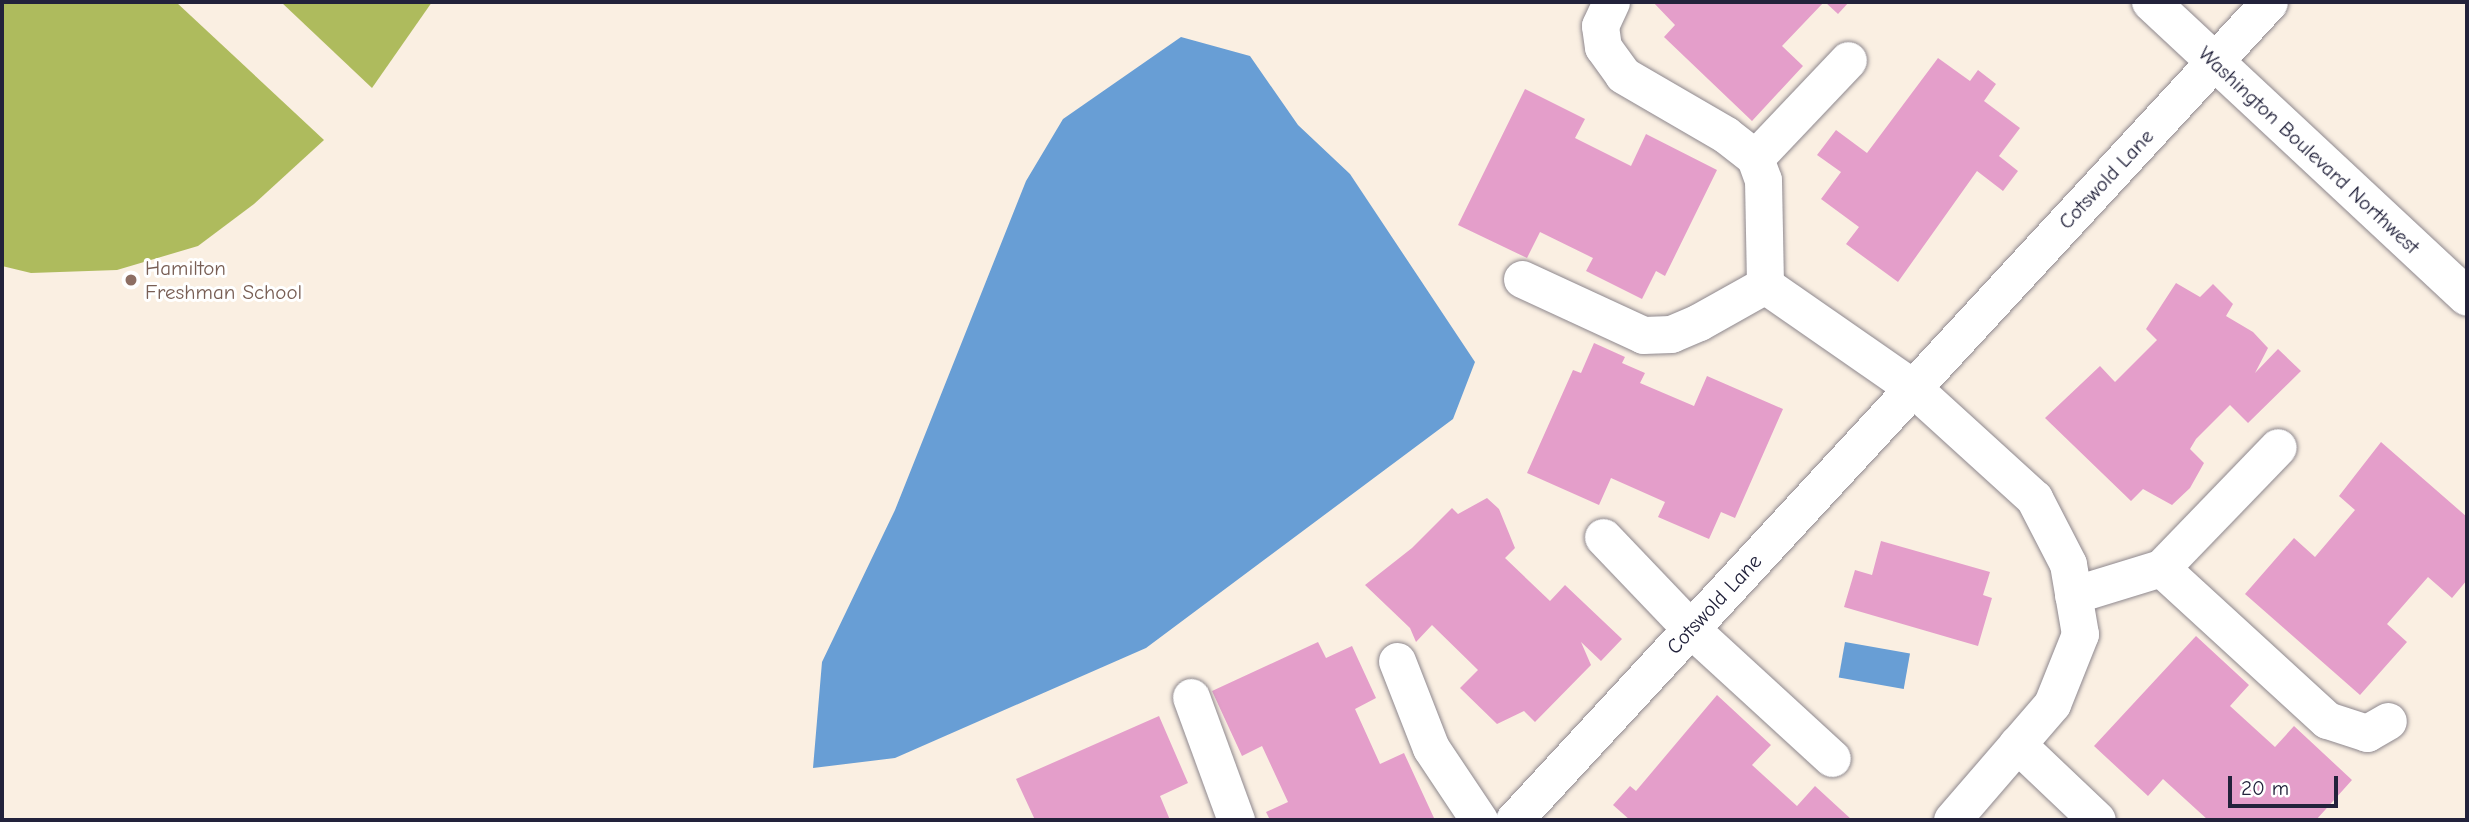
<!DOCTYPE html>
<html>
<head>
<meta charset="utf-8">
<style>
  body { margin:0 }
  #map { position:relative; width:2469px; height:822px; overflow:hidden; background:#faefe2; font-family:"Comic Neue",sans-serif }
  div>[style] { position:absolute }
  [style*='--x'] { left:calc(var(--x)*1px); top:calc(var(--y)*1px); width:calc(var(--w)*1px); rotate:calc(var(--a)*1deg) }
  .green>* { inset:0; background:#aebb5d }
  .water>* { inset:0; background:#689ed5; transform-origin:0 0 }
  .building>* { inset:0; background:#e49eca }
  .roads { filter:drop-shadow(0 0 2px #8e888e) drop-shadow(0 0 2px #8e888e) }
  .minor>* { height:37px; margin:-18.5px; padding:0 18.5px; transform-origin:18.5px; border-radius:18.5px; background:#fff }
  .major>* { height:38px; margin:-19px; padding:0 19px; transform-origin:19px; border-radius:19px; background:#fff }
  .dots>* { width:19px; height:19px; translate:-50% -50%; box-sizing:border-box; border:4px solid #fff; border-radius:50% }
  span { translate:-50% -50%; white-space:nowrap; text-align:center; line-height:1.15; -webkit-text-stroke:6px #fff; paint-order:stroke }
  .street-label { font-size:21px; color:#22223b }
  .education-label { font-size:21px; color:#785e54 }
  .left { translate:0 -50%; text-align:left }
  .frame { position:absolute; inset:0; border:4px solid #22223b; pointer-events:none }
  .scale { position:absolute; left:2228px; top:776px; width:110px; height:32px; box-sizing:border-box; border:4px solid #22223b; border-top:0; padding-left:9px; font-size:21px; line-height:24px; white-space:nowrap; color:#22223b; -webkit-text-stroke:5px #fff; paint-order:stroke }
</style>
</head>
<body>
<div id="map">
  <div class="green">
    <i style="clip-path:polygon(2px 2px,176px 2px,324px 140px,254px 204px,198px 246px,117px 270px,31px 273px,2px 266px)"></i>
    <i style="clip-path:polygon(281px 2px,432px 2px,372px 88px)"></i>
  </div>
  <div class="water">
    <i style="clip-path:polygon(1181px 37px,1250px 56px,1298px 125px,1350px 174px,1475px 362px,1453px 419px,1146px 648px,895px 758px,813px 768px,822px 662px,895px 510px,1026px 181px,1063px 119px)"></i>
    <i style="left:1845px;top:642px;width:66px;height:36px;rotate:10deg"></i>
  </div>
  <div class="building">
    <i style="clip-path:polygon(1653px 2px,1824px 2px,1782px 46px,1803px 66px,1752px 121px,1664px 37px,1675px 25px)"></i>
    <i style="clip-path:polygon(1825px 2px,1849px 2px,1838px 14px)"></i>
    <i style="clip-path:polygon(1938px 58px,1970px 81px,1978px 70px,1996px 84px,1984px 101px,2020px 128px,1999px 156px,2018px 171px,2003px 191px,1977px 171px,1898px 282px,1846px 244px,1859px 227px,1821px 199px,1841px 172px,1817px 155px,1836px 130px,1867px 153px)"></i>
    <i style="clip-path:polygon(1525px 89px,1585px 119px,1575px 138px,1631px 166px,1646px 134px,1717px 170px,1665px 276px,1656px 271px,1642px 299px,1586px 271px,1593px 258px,1540px 232px,1527px 258px,1458px 225px)"></i>
    <i style="clip-path:polygon(2176px 283px,2200px 297px,2213px 284px,2233px 304px,2226px 316px,2253px 332px,2268px 348px,2255px 373px,2278px 349px,2301px 371px,2248px 423px,2230px 405px,2196px 439px,2190px 449px,2204px 463px,2190px 488px,2172px 505px,2143px 489px,2131px 501px,2045px 418px,2100px 366px,2115px 382px,2157px 340px,2146px 329px)"></i>
    <i style="clip-path:polygon(1594px 343px,1625px 357px,1622px 363px,1645px 373px,1640px 383px,1694px 406px,1707px 376px,1783px 409px,1735px 518px,1721px 512px,1709px 539px,1658px 517px,1665px 502px,1611px 478px,1599px 505px,1527px 473px,1573px 370px,1581px 373px)"></i>
    <i style="clip-path:polygon(2381px 442px,2467px 517px,2467px 580px,2452px 598px,2428px 577px,2387px 624px,2407px 642px,2360px 695px,2245px 594px,2294px 538px,2315px 557px,2355px 510px,2339px 496px)"></i>
    <i style="clip-path:polygon(1487px 498px,1499px 509px,1515px 548px,1505px 558px,1550px 601px,1565px 585px,1622px 639px,1601px 661px,1581px 642px,1591px 665px,1535px 722px,1524px 711px,1497px 724px,1460px 688px,1478px 670px,1432px 625px,1416px 642px,1410px 628px,1365px 585px,1412px 548px,1452px 508px,1458px 514px)"></i>
    <i style="clip-path:polygon(1881px 541px,1990px 572px,1983px 595px,1992px 598px,1978px 646px,1844px 607px,1855px 570px,1872px 575px)"></i>
    <i style="clip-path:polygon(2196px 636px,2249px 685px,2230px 706px,2275px 747px,2294px 726px,2352px 780px,2316px 820px,2208px 820px,2163px 779px,2148px 796px,2094px 746px)"></i>
    <i style="clip-path:polygon(1318px 642px,1326px 658px,1352px 646px,1376px 698px,1355px 709px,1380px 764px,1404px 753px,1434px 818px,1270px 820px,1266px 812px,1288px 802px,1262px 746px,1242px 756px,1212px 691px)"></i>
    <i style="clip-path:polygon(1717px 695px,1771px 745px,1752px 765px,1797px 806px,1815px 786px,1852px 820px,1630px 820px,1613px 805px,1630px 786px,1636px 791px)"></i>
    <i style="clip-path:polygon(1159px 716px,1188px 783px,1160px 796px,1170px 820px,1035px 820px,1016px 779px)"></i>
  </div>
  <div class="roads">
    <div class="minor">
      <i style="--x:1611;--y:2;--w:26;--a:115"></i>
      <i style="--x:1600;--y:26;--w:21;--a:82"></i>
      <i style="--x:1603;--y:47;--w:34;--a:54"></i>
      <i style="--x:1623;--y:75;--w:119;--a:30.2"></i>
      <i style="--x:1726;--y:135;--w:37;--a:38"></i>
      <i style="--x:1755;--y:158;--w:23;--a:70"></i>
      <i style="--x:1763;--y:180;--w:105;--a:88.9"></i>
      <i style="--x:1765;--y:285;--w:180;--a:34.8"></i>
      <i style="--x:1913;--y:388;--w:164;--a:42.3"></i>
      <i style="--x:2034;--y:498;--w:74;--a:62.7"></i>
      <i style="--x:2068;--y:564;--w:71;--a:80.3"></i>
      <i style="--x:2080;--y:634;--w:75;--a:111.8"></i>
      <i style="--x:2052;--y:704;--w:153;--a:130.8"></i>
      <i style="--x:1755;--y:158;--w:135;--a:-46.5"></i>
      <i style="--x:1522;--y:279;--w:133;--a:24.8"></i>
      <i style="--x:1643;--y:335;--w:28;--a:-2"></i>
      <i style="--x:1671;--y:334;--w:30;--a:-23"></i>
      <i style="--x:1699;--y:322;--w:76;--a:-29.3"></i>
      <i style="--x:1603;--y:537;--w:127;--a:46.3"></i>
      <i style="--x:1691;--y:629;--w:191;--a:42.5"></i>
      <i style="--x:2161;--y:568;--w:225;--a:42.5"></i>
      <i style="--x:2327;--y:720;--w:42;--a:18"></i>
      <i style="--x:2367;--y:733;--w:24;--a:-30"></i>
      <i style="--x:2073;--y:595;--w:92;--a:-17.1"></i>
      <i style="--x:2161;--y:568;--w:168;--a:-46"></i>
      <i style="--x:1397;--y:661;--w:93;--a:68.7"></i>
      <i style="--x:1431;--y:748;--w:87;--a:56.3"></i>
      <i style="--x:1191;--y:697;--w:131;--a:69.9"></i>
      <i style="--x:2017;--y:744;--w:110;--a:43.5"></i>
      <i style="--x:1514;--y:820;--w:1113;--a:-47.29"></i>
    </div>
    <div class="major">
      <i style="--x:2151;--y:2;--w:432;--a:43"></i>
    </div>
  </div>
  <div class="dots">
    <i style="left:131px;top:280px;background:#8d6e63"></i>
  </div>
  <div class="street-label">
    <span style="left:2309px;top:150px;rotate:43deg">Washington Boulevard Northwest</span>
    <span style="left:2106px;top:179px;rotate:-47deg">Cotswold Lane</span>
    <span style="left:1714px;top:604px;rotate:-47deg">Cotswold Lane</span>
  </div>
  <div class="education-label">
    <span class="left" style="left:145px;top:280px">Hamilton<br>Freshman School</span>
  </div>
  <div class="frame"></div>
  <div class="scale">20 m</div>
</div>
</body>
</html>
